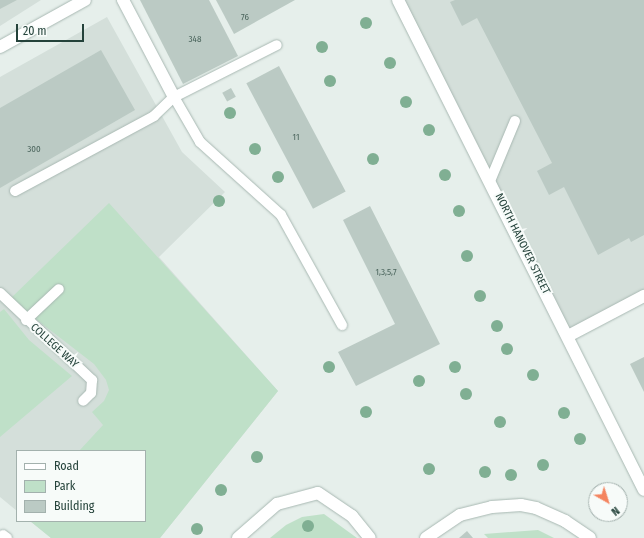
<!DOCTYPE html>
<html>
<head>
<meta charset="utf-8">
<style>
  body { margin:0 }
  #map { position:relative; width:644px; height:538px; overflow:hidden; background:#e6efeb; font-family:"Fira Sans Condensed",sans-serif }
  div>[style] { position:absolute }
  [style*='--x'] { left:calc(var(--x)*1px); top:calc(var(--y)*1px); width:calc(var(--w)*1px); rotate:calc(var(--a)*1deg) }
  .built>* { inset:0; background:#d4dfda }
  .green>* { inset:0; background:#bfe0c8 }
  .building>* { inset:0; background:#bbcac4; transform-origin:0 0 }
  .roads { filter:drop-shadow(0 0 1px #a8b8b2) drop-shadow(0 0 1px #a8b8b2) }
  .lane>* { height:10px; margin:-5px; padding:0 5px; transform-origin:5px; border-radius:5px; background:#fff }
  .street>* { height:12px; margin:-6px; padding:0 6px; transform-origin:6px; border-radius:6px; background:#fff }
  .secondary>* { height:12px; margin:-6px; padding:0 6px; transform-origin:6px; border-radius:6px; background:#fff }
  .trees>* { width:12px; height:12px; margin:-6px; border-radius:50%; background:#80af93 }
  span { translate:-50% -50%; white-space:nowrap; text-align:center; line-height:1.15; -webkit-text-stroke:4px #f7fbf9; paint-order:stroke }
  .number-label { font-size:9px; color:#4a645c }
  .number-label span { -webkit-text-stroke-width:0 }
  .street-label { font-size:11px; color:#24423a }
  .legend { position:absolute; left:16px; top:450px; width:130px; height:72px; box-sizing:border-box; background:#f7fbf9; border:1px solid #a3b1ad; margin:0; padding:5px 7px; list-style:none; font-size:12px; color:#24423a }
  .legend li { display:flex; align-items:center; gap:8px; height:20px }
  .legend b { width:20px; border:1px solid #a3b1ad }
  .north { position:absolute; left:588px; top:482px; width:40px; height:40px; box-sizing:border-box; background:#f7fbf9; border:1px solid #a3b1ad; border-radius:50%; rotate:141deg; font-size:11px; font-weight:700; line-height:16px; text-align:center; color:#24423a }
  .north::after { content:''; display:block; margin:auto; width:14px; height:18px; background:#f4845f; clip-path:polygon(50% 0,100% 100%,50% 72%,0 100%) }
  .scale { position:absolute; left:16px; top:24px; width:68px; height:18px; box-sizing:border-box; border:2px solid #24423a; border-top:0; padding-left:5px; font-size:12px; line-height:14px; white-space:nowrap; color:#24423a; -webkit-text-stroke:3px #f7fbf9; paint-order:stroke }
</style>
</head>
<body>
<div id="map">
  <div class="built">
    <i style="clip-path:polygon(0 0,41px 0,0 26px)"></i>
    <i style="clip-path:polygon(396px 0,644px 0,644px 295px,568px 336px)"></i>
    <i style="clip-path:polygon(107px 17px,182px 152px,225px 192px,159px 257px,278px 391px,160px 538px,51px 538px,30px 521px,145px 521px,145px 451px,17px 451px,17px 511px,0 497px,0 77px)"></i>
  </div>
  <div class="green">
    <i style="clip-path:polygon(109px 203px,278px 391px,160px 538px,51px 538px,30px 521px,145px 521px,145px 451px,79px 451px,103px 425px,92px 412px,104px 401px,109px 390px,106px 380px,94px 364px,10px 299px)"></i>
    <i style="clip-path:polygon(4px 309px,29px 340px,72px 376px,0 437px,0 312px)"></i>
    <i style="clip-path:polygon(324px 514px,357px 538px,270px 538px,286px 525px,302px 517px)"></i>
    <i style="clip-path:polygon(538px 530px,554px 538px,488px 538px,484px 534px)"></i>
  </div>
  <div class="building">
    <i style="clip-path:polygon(0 0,17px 0,0 9px)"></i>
    <i style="clip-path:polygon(140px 0,209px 0,238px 56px,183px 84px)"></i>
    <i style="clip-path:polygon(216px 0,295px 0,234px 34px)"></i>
    <i style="clip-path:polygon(455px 0,644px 0,644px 235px,631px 242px,629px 238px,598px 255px,564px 187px,549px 195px,537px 171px,552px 163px,477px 18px,462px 26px,450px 2px)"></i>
    <i style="clip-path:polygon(101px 50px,135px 110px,0 188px,0 108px)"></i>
    <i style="left:279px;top:66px;width:142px;height:37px;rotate:62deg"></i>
    <i style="left:231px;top:88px;width:10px;height:10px;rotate:61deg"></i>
    <i style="clip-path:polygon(370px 206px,440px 344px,356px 386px,338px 352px,395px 324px,343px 220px)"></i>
    <i style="clip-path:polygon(644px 357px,644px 392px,630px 364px)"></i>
    <i style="clip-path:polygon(467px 531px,473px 538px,459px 538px)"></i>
  </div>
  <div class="roads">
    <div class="lane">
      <i style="--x:174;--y:97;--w:52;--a:60"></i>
      <i style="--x:200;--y:142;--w:109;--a:42"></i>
      <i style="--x:281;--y:215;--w:126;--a:61"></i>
      <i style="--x:490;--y:181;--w:65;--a:-67.4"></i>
      <i style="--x:15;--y:191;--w:158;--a:-28.3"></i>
      <i style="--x:154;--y:116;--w:28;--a:-44"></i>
      <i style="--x:174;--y:97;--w:115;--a:-26.8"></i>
      <i style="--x:0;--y:293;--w:127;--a:43.4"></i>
      <i style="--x:92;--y:380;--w:13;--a:94"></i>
      <i style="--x:91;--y:393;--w:11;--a:135"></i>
      <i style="--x:26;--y:320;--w:45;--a:-43.2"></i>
      <i style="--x:3;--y:535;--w:5;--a:37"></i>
    </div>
    <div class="street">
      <i style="--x:123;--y:0;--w:110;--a:62.3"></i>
      <i style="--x:398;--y:0;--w:548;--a:63.34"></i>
      <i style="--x:568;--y:336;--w:86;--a:-27.8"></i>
      <i style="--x:238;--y:538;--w:52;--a:-41.1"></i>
      <i style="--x:277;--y:504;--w:42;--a:-15"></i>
      <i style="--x:318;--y:493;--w:41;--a:34.1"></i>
      <i style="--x:352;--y:516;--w:28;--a:51"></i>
      <i style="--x:426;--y:538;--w:41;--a:-34.1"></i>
      <i style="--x:460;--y:515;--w:33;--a:-14"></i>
      <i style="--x:492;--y:507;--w:29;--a:-4"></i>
      <i style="--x:521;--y:505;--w:15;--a:11"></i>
      <i style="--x:536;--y:508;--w:32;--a:24"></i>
      <i style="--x:565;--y:521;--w:30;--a:34"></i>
    </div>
    <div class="secondary">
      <i style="--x:0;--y:47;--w:97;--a:-28.9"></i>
    </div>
  </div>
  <div class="trees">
    <i style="left:366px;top:23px"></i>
    <i style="left:322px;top:47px"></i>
    <i style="left:390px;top:63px"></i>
    <i style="left:330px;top:81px"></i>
    <i style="left:406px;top:102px"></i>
    <i style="left:230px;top:113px"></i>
    <i style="left:429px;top:130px"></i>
    <i style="left:255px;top:149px"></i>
    <i style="left:373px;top:159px"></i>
    <i style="left:445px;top:175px"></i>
    <i style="left:278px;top:177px"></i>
    <i style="left:219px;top:201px"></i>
    <i style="left:459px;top:211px"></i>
    <i style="left:467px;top:256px"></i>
    <i style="left:480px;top:296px"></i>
    <i style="left:497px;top:326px"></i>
    <i style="left:507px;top:349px"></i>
    <i style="left:329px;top:367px"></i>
    <i style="left:455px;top:367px"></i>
    <i style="left:533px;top:375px"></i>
    <i style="left:419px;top:381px"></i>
    <i style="left:466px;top:394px"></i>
    <i style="left:366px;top:412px"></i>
    <i style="left:564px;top:413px"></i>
    <i style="left:500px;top:422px"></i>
    <i style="left:580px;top:439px"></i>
    <i style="left:257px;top:457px"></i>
    <i style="left:543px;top:465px"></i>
    <i style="left:429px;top:469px"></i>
    <i style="left:485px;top:472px"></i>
    <i style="left:511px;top:475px"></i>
    <i style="left:221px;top:490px"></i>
    <i style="left:308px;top:526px"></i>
    <i style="left:197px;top:529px"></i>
  </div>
  <div class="number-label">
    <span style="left:245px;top:17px">76</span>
    <span style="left:195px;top:39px">348</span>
    <span style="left:296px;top:137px">11</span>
    <span style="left:34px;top:149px">300</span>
    <span style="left:386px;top:272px">1,3,5,7</span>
  </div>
  <div class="street-label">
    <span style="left:522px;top:244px;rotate:64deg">NORTH HANOVER STREET</span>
    <span style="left:54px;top:346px;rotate:42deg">COLLEGE WAY</span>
  </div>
  <ul class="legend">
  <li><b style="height:5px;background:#fff"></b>Road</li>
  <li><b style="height:11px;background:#bfe0c8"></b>Park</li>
  <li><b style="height:11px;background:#bbcac4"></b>Building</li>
  </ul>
  <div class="north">N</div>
  <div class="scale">20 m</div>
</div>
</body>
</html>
